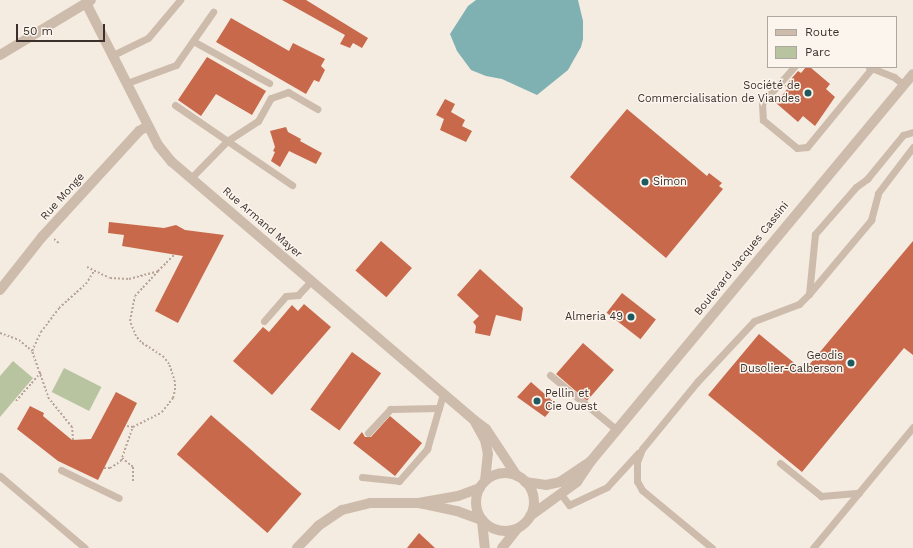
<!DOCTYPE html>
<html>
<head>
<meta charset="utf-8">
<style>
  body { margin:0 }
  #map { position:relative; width:913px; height:548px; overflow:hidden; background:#f4ebe1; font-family:"Work Sans",sans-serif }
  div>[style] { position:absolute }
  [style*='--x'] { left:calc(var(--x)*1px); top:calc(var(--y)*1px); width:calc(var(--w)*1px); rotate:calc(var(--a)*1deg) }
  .green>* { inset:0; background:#b8c4a0; transform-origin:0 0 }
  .water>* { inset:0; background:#7fb0b2 }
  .building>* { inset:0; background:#c8694b; transform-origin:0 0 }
  .path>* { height:2px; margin-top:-1px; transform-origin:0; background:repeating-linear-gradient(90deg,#b9a596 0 2px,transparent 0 4px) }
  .service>* { height:7px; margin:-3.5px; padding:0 3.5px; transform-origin:3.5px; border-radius:3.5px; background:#cdbbac }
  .minor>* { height:10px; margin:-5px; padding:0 5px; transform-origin:5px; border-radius:5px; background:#cdbbac }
  .minor>.ring { margin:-5px; padding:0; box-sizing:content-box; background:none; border:10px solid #cdbbac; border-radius:50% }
  .tertiary>* { height:10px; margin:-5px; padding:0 5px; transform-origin:5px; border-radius:5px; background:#cdbbac }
  .dots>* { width:11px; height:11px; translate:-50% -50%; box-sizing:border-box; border:2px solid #fbf5ee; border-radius:50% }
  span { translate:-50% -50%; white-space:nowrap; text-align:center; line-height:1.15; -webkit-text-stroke:3px #fbf5ee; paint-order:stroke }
  .poi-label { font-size:11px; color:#3b302b }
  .right { translate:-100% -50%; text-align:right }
  .left { translate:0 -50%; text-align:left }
  .street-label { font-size:11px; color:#3b302b }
  .legend { position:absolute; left:767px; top:16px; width:130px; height:52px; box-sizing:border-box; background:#fbf5ee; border:1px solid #aea6a0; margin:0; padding:5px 7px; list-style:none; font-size:12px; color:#3b302b }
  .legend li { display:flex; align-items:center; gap:8px; height:20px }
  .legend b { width:20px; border:1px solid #aea6a0 }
  .scale { position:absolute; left:16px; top:24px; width:89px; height:18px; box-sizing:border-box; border:2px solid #3b302b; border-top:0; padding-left:5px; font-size:12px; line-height:14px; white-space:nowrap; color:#3b302b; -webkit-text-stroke:3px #fbf5ee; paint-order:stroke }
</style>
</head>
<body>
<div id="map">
  <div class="green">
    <i style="clip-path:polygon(13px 361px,33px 378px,0 417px,0 376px)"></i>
    <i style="left:64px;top:368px;width:42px;height:27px;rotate:27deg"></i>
  </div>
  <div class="water">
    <i style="clip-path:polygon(476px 0,578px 0,583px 21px,583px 39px,581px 47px,568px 70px,537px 95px,502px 79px,486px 76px,471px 70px,457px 51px,450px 34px,468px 6px)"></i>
  </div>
  <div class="building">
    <i style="clip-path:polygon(282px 0,306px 0,368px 38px,362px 48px,353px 43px,350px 48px,340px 44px,345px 35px)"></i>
    <i style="clip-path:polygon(231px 18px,289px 51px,293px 43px,325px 59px,321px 66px,325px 70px,319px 82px,314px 80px,306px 94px,216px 42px)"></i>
    <i style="clip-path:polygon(207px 57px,266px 91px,252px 115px,216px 94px,201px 116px,178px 100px)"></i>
    <i style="clip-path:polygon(806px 67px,810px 67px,830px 84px,826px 89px,835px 97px,815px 126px,803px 116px,798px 122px,776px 103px,788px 88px,785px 86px,798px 71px,801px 73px)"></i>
    <i style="clip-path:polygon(445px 99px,455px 104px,451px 112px,465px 120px,462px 126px,472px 131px,466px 142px,440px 130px,444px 119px,436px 115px)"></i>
    <i style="clip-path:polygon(627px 109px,707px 176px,709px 173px,722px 183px,719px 186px,723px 189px,666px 258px,570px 177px)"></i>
    <i style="clip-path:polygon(286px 127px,288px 132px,301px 139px,300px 141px,322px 153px,316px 164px,289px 151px,280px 167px,271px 161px,275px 152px,273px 151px,275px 147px,270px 131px)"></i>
    <i style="clip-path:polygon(109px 222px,164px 228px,176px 225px,185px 230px,224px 235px,178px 323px,155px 311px,183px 256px,122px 246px,124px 235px,108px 233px)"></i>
    <i style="left:381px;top:241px;width:41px;height:39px;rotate:41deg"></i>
    <i style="clip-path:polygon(913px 241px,913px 355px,904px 348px,802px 472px,708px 395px,759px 334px,804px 371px)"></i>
    <i style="clip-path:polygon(480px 269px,523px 308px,521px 321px,496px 315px,490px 336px,475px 333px,476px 326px,473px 322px,479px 316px,457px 295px)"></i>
    <i style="left:622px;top:293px;width:43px;height:25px;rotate:38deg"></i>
    <i style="clip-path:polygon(304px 304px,331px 327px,272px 395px,233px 361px,263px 327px,269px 332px,292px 305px,298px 311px)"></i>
    <i style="left:583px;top:343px;width:41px;height:41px;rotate:41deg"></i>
    <i style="left:352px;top:352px;width:36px;height:71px;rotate:36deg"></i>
    <i style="clip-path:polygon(531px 382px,556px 404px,545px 417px,517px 397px)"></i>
    <i style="clip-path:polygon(116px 392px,137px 403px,98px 480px,58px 461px,17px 429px,30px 406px,44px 413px,43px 416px,72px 440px,91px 439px)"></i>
    <i style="left:211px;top:415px;width:120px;height:52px;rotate:41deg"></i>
    <i style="clip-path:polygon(390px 416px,422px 443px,395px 476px,353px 443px,362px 432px,365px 437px,371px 437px)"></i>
    <i style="clip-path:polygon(419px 533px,435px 548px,407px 548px)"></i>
  </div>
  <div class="path">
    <i style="--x:54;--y:239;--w:8;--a:40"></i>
    <i style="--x:87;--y:267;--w:25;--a:26"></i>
    <i style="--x:110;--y:278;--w:19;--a:3"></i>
    <i style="--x:129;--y:279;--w:30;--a:-15"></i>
    <i style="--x:158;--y:271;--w:23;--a:-45"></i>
    <i style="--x:0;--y:333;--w:20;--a:20"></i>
    <i style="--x:19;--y:340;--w:17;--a:40"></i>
    <i style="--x:16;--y:401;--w:38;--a:-49"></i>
    <i style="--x:127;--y:426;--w:6;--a:9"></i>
    <i style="--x:133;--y:427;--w:33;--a:-27"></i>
    <i style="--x:162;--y:412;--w:18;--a:-52"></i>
    <i style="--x:173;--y:398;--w:8;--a:-76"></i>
    <i style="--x:175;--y:390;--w:8;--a:-90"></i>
    <i style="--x:175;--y:382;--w:19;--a:-108"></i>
    <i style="--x:169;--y:364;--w:9;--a:-126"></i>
    <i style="--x:164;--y:357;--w:27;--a:-147"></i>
    <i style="--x:141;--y:342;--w:8;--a:-130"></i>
    <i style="--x:136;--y:336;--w:16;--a:-112"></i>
    <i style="--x:130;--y:321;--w:25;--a:-79"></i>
    <i style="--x:135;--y:296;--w:34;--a:-47"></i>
    <i style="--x:73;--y:440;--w:13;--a:-94"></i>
    <i style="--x:72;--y:427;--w:36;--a:-129"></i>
    <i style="--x:49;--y:399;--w:51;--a:-109.5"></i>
    <i style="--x:32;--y:351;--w:21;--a:-65"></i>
    <i style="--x:41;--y:332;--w:30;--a:-53"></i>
    <i style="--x:59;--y:308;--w:36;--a:-42"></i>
    <i style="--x:86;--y:284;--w:15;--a:-58"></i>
    <i style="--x:122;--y:458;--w:14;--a:39"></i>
    <i style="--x:133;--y:467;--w:15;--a:90"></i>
    <i style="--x:104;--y:468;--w:6;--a:0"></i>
    <i style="--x:110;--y:468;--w:13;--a:-32"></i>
    <i style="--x:121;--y:461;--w:36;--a:-71"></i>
  </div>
  <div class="service">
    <i style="--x:193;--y:41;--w:87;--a:28.9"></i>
    <i style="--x:113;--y:55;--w:39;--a:-26"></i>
    <i style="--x:148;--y:38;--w:50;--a:-49.9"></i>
    <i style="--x:794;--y:67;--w:48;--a:131.6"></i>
    <i style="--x:762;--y:103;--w:17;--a:87"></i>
    <i style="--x:763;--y:120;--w:44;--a:39.5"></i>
    <i style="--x:797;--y:148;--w:10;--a:-6"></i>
    <i style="--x:807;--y:147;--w:101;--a:-50.6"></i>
    <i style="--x:869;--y:67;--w:27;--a:22"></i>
    <i style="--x:894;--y:77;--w:13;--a:39"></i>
    <i style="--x:127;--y:83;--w:52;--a:-20.2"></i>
    <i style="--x:176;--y:65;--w:65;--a:-55.1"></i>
    <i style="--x:175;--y:105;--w:142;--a:34.4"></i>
    <i style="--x:191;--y:178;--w:52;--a:-45.8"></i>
    <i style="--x:227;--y:141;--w:37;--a:-33"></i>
    <i style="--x:258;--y:121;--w:26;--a:-61"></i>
    <i style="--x:271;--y:98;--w:18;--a:-19"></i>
    <i style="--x:288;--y:92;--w:34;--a:30"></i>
    <i style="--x:809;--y:294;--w:60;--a:-84.3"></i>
    <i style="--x:815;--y:234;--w:62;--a:-48.9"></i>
    <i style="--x:856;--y:187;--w:14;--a:-36"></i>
    <i style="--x:867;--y:179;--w:57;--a:-50.7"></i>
    <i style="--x:903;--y:135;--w:10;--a:-17"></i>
    <i style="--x:264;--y:321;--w:33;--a:-49"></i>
    <i style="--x:286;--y:296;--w:12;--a:-5"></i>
    <i style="--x:298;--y:295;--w:19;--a:-47"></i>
    <i style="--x:550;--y:375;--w:87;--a:39.4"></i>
    <i style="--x:368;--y:433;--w:33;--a:-47"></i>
    <i style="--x:390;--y:409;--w:49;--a:-1.2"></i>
    <i style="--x:780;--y:463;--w:53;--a:38.8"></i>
    <i style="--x:821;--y:496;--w:38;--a:-5"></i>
    <i style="--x:61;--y:470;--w:64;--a:25.8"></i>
    <i style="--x:0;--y:476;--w:111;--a:40.3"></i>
    <i style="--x:362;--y:477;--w:37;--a:6"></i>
    <i style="--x:399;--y:481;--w:43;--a:-48.8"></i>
    <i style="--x:427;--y:449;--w:57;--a:-73.8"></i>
    <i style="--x:560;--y:493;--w:15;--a:53"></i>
    <i style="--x:569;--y:505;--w:42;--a:-25.3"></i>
    <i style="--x:607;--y:487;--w:46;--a:-47.6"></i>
    <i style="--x:712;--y:548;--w:91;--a:-140.4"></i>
    <i style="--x:642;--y:490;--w:10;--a:-119"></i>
    <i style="--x:637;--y:481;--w:19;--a:-90"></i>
    <i style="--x:637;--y:462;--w:14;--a:-69"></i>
    <i style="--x:642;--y:449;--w:87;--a:-50.6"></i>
    <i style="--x:697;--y:382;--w:83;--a:-46.9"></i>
    <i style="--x:754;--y:321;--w:48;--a:-20.7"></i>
    <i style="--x:799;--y:304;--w:14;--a:-45"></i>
    <i style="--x:809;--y:294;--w:97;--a:-50"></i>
    <i style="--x:871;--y:220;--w:28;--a:-75"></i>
    <i style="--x:878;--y:193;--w:58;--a:-52.7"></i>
    <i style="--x:813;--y:548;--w:157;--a:-50.4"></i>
  </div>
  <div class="minor">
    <i style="--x:86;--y:3;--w:159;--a:63.1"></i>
    <i style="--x:158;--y:145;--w:22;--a:51"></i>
    <i style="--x:172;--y:162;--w:397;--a:40.5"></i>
    <i style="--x:0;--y:290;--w:68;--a:-51.6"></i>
    <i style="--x:42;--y:237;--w:144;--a:-47.5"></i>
    <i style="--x:139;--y:131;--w:10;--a:-29"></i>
    <i style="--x:591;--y:461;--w:503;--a:-50.24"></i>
    <i class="ring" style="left:476px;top:473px;width:48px;height:48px"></i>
    <i style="--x:485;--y:481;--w:27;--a:-84"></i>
    <i style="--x:488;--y:454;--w:14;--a:-102"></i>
    <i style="--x:485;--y:440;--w:23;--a:-119"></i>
    <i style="--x:474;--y:420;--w:15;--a:37"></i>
    <i style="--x:486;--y:429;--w:56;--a:56.6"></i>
    <i style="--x:525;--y:482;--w:21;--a:8"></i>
    <i style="--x:546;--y:485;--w:14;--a:-12"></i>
    <i style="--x:560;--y:482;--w:37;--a:-34"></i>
    <i style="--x:591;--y:461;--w:25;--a:124"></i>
    <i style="--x:577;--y:482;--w:58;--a:144.1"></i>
    <i style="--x:480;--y:488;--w:23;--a:160"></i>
    <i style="--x:458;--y:496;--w:40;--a:170"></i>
    <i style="--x:419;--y:503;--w:39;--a:12"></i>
    <i style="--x:457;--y:511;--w:27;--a:20"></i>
    <i style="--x:482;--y:521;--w:27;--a:84"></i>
    <i style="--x:297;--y:548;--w:30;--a:-46"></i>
    <i style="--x:318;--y:526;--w:29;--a:-34"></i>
    <i style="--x:342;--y:510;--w:29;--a:-14"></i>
    <i style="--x:370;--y:503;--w:49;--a:0"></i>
    <i style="--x:502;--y:548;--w:24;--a:-52"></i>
  </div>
  <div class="tertiary">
    <i style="--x:0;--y:55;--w:106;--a:-31.1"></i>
  </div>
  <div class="dots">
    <i style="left:808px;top:93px;background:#1f5a5e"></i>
    <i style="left:645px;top:182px;background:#1f5a5e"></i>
    <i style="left:631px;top:317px;background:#1f5a5e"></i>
    <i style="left:851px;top:363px;background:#1f5a5e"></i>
    <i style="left:537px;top:401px;background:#1f5a5e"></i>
  </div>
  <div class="poi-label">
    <span class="right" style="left:800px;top:93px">Société de<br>Commercialisation de Viandes</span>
    <span class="left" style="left:653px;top:182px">Simon</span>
    <span class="right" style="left:623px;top:317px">Almeria 49</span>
    <span class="right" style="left:843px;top:363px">Geodis<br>Dusolier-Calberson</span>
    <span class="left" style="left:545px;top:401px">Pellin et<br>Cie Ouest</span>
  </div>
  <div class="street-label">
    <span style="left:63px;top:197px;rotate:-48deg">Rue Monge</span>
    <span style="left:262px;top:223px;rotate:41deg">Rue Armand Mayer</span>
    <span style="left:742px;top:259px;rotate:-51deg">Boulevard Jacques Cassini</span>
  </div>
  <ul class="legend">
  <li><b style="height:5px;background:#cdbbac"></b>Route</li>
  <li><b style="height:11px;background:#b8c4a0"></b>Parc</li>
  </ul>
  <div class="scale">50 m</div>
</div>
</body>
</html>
